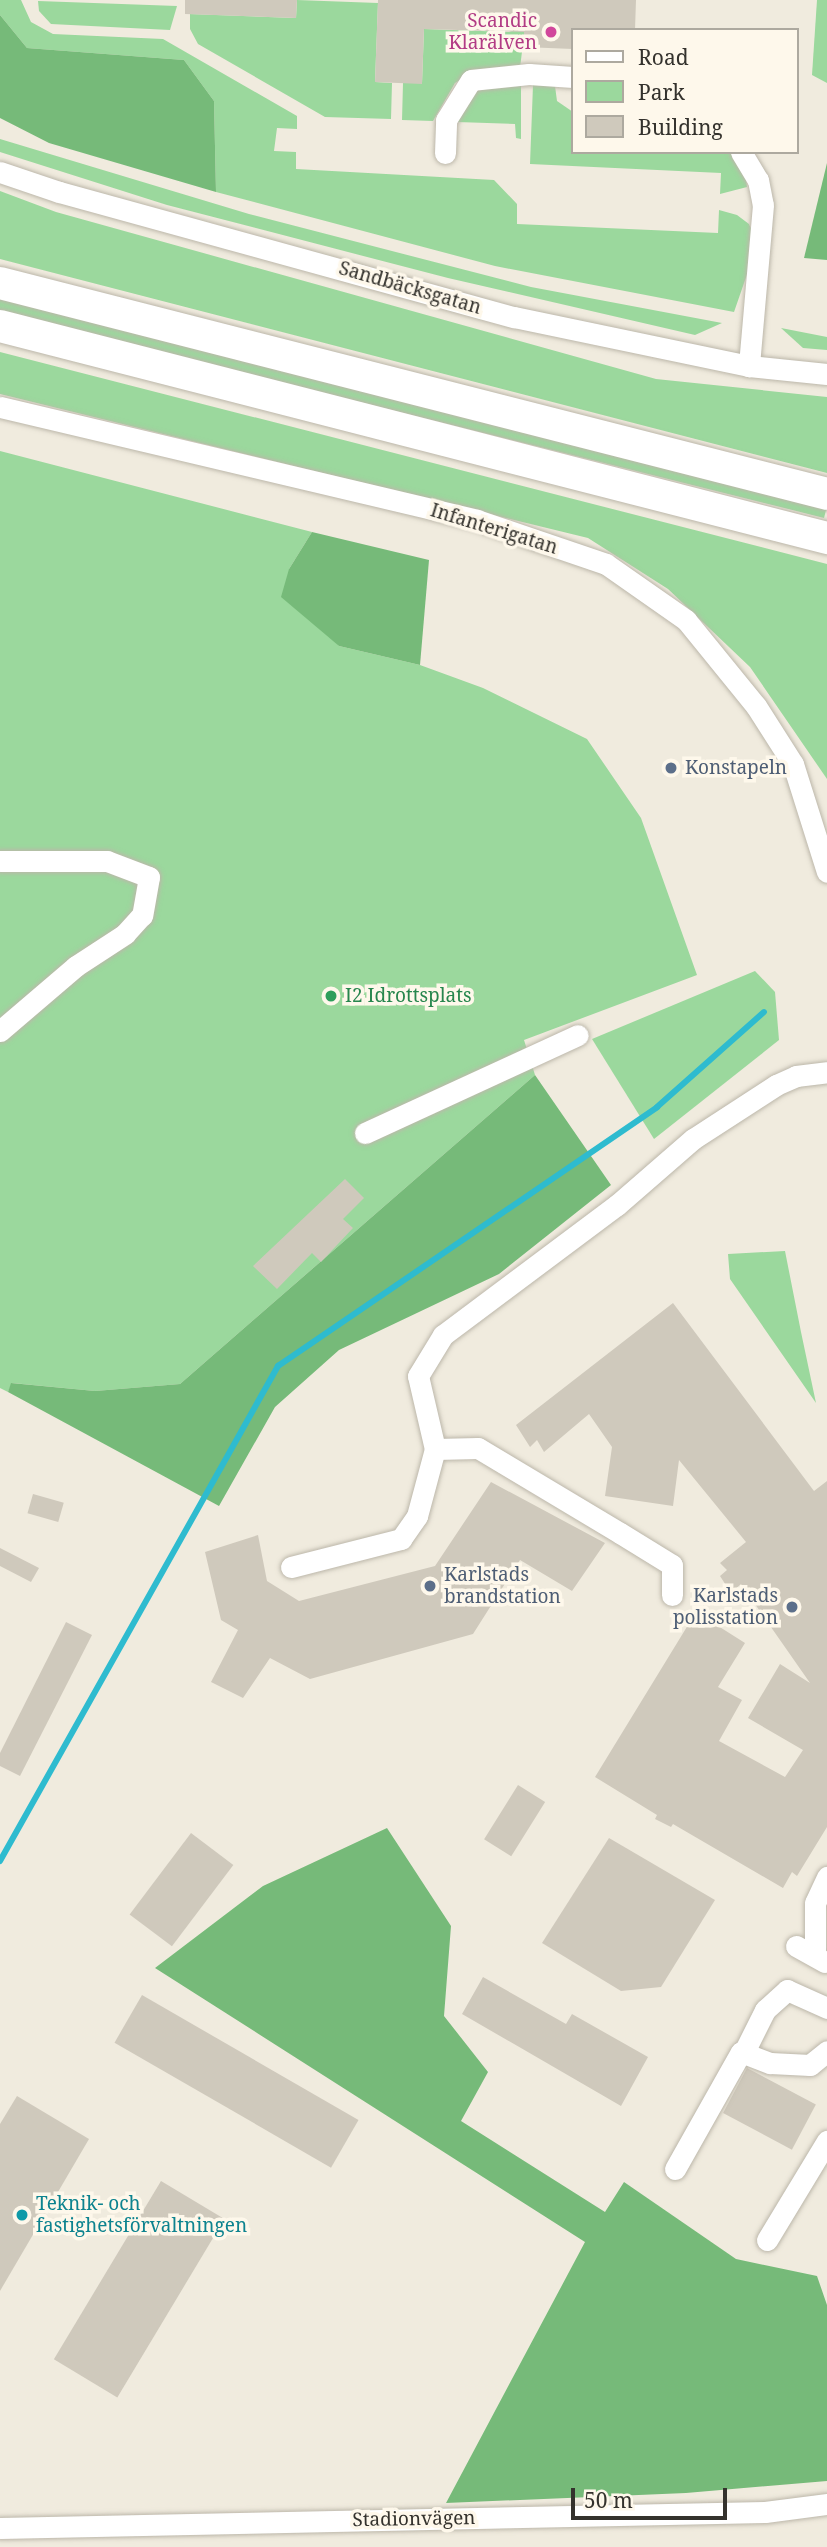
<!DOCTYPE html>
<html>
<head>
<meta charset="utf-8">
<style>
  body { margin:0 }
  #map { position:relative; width:827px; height:2547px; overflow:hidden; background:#f0ebde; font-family:"Noto Serif",serif }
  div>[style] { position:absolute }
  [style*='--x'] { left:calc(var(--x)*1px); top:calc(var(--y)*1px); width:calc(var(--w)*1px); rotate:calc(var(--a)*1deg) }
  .green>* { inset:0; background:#9bd89d; transform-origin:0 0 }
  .forest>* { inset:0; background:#76ba79 }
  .stream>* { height:6px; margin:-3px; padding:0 3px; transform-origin:3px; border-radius:3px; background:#2ebbcf }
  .building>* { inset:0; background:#cfc9bc; transform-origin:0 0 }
  .roads { filter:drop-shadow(0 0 2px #bcb7aa) drop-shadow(0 0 2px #bcb7aa) }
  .minor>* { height:21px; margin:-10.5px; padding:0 10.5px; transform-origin:10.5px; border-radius:10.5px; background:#fff }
  .highway>* { height:32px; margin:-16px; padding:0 16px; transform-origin:16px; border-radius:16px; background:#fff }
  .dots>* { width:19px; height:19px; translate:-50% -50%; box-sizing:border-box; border:4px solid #fef8eb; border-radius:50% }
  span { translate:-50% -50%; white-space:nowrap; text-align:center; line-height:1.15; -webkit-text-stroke:7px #fef8eb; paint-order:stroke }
  .hotel-label { font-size:19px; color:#b23c85 }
  .right { translate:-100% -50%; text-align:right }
  .street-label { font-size:19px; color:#34322d }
  .service-label { font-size:19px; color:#4e5e75 }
  .left { translate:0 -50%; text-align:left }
  .leisure-label { font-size:19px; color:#27864d }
  .culture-label { font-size:19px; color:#0d838f }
  .legend { position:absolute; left:571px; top:28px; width:228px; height:126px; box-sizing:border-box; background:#fef8eb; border:2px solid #ada99f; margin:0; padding:9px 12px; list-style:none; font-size:21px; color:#34322d }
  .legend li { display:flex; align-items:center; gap:14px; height:35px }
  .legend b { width:35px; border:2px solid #ada99f }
  .scale { position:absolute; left:571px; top:2488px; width:156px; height:32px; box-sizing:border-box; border:4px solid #34322d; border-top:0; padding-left:9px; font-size:21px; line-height:24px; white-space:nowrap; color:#34322d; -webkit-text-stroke:5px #fef8eb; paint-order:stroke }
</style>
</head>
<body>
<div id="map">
  <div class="green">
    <i style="clip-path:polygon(0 0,21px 0,31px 22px,53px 34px,163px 39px,297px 116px,297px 129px,277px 128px,274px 151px,296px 152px,296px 169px,494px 180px,517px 204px,517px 224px,718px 233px,719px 210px,737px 215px,749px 224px,754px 236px,751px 263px,734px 312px,495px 266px,216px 192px,214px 101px,184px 60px,27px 48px,0 15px)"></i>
    <i style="clip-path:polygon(297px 0,378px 3px,375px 82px,392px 83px,391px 119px,325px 117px,198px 44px,190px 29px,190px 14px,296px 18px)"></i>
    <i style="clip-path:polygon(817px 0,827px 0,827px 83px,812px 75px)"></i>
    <i style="clip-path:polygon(38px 1px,177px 6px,170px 30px,51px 24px,39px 11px)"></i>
    <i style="clip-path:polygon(525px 27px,520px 68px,475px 71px,455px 83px,433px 121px,402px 120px,403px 83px,422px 83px,424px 29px,509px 32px)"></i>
    <i style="clip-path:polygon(521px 83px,521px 139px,516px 138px,515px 124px,457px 122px,461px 100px,472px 88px)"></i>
    <i style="clip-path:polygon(533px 85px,555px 86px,557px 101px,573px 112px,573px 152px,732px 152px,745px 171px,747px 187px,720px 194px,721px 173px,530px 164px)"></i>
    <i style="clip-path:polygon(0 139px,249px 214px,531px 287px,722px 323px,695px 335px,448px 278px,167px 205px,0 152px)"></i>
    <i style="clip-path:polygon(0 191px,56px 212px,656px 379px,827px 397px,827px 473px,0 259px)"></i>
    <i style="left:0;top:297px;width:853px;height:15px;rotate:14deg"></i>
    <i style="clip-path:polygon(781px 328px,827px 337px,827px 350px,803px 348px)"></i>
    <i style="clip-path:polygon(0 352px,827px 564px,827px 779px,750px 667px,668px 589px,588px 538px,0 394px)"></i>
    <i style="clip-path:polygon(0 451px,312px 532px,289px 569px,339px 646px,420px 665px,483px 688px,587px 739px,641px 818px,697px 975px,524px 1040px,535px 1075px,180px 1384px,95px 1391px,12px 1383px,8px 1392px,0 1388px)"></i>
    <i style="clip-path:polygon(755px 971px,775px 992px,779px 1040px,654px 1139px,592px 1039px)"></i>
    <i style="clip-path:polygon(785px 1251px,801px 1332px,816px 1403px,730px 1279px,728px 1254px)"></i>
  </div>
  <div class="forest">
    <i style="clip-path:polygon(0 15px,27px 48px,184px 60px,214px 101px,216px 192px,49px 143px,0 118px)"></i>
    <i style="clip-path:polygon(827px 163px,827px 260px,804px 258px)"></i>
    <i style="clip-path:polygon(312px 532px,429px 560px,420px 665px,339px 646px,281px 597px,289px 569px)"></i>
    <i style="clip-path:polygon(535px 1075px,611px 1185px,499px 1274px,339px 1350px,275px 1407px,219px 1506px,8px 1392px,11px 1383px,95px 1391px,180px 1384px)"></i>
    <i style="clip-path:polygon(387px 1828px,451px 1926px,444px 2016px,488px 2072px,461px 2121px,605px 2212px,624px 2182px,736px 2259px,817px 2276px,827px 2305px,827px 2481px,686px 2493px,446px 2503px,585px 2242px,155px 1968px,263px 1886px)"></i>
  </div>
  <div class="stream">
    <i style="--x:0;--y:1861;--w:568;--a:-60.68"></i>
    <i style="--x:278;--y:1366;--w:459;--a:-34.3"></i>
    <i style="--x:657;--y:1107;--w:143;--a:-41.6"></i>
  </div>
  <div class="building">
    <i style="clip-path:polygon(185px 0,297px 0,296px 18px,185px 14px)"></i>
    <i style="clip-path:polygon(378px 0,636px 0,635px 30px,573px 30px,573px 49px,524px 47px,524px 32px,424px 29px,422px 84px,375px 82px)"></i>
    <i style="clip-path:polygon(345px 1179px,364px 1198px,343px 1219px,353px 1228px,321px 1262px,312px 1253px,277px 1289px,253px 1266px)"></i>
    <i style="clip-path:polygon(673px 1303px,814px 1491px,827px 1481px,827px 1827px,797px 1876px,792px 1872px,783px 1888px,673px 1824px,671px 1827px,655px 1819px,657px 1815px,595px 1777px,696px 1612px,745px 1643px,718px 1687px,742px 1700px,719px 1741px,785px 1777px,803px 1750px,748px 1718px,780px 1664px,810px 1683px,741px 1584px,731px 1593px,720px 1576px,727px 1570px,720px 1563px,746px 1542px,679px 1460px,673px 1506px,605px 1496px,612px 1447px,589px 1414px,544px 1452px,537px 1440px,530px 1447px,516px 1425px)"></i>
    <i style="clip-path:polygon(491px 1482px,605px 1543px,572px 1591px,520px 1560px,473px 1634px,310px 1679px,270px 1658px,243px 1698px,211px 1682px,238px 1630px,221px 1620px,205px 1552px,258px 1535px,267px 1581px,299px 1601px,435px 1566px)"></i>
    <i style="left:33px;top:1494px;width:32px;height:20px;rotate:16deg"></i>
    <i style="clip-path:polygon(0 1548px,39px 1568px,31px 1582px,0 1566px)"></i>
    <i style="clip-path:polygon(66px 1622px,92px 1635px,20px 1776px,0 1766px,0 1753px)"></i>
    <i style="left:518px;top:1785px;width:32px;height:64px;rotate:32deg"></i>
    <i style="left:191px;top:1833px;width:53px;height:102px;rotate:37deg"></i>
    <i style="clip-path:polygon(609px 1838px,715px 1900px,661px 1987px,621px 1991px,542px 1943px)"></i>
    <i style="clip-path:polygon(483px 1977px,566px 2024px,572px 2014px,648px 2057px,621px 2106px,462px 2014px)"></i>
    <i style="left:142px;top:1995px;width:250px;height:55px;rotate:30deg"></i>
    <i style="left:747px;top:2068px;width:78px;height:51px;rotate:28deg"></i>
    <i style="clip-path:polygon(17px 2096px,89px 2139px,0 2291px,0 2124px)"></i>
    <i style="left:161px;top:2181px;width:74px;height:208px;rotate:31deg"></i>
  </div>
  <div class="roads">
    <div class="minor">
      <i style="--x:741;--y:152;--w:33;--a:59"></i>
      <i style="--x:758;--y:180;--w:25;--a:79"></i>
      <i style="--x:763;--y:205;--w:162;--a:95"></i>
      <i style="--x:445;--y:153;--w:33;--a:-88"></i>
      <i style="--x:446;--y:120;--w:47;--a:-58"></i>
      <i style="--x:471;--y:80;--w:58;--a:-5.9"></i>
      <i style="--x:529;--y:74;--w:44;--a:3.9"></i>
      <i style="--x:0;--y:172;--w:62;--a:18.7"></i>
      <i style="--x:59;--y:192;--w:472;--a:15.4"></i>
      <i style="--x:514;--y:317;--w:240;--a:11.8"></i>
      <i style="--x:749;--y:366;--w:78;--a:5.9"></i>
      <i style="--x:0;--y:407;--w:490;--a:13.3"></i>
      <i style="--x:477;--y:520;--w:136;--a:18.8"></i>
      <i style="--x:606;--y:564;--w:98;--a:35"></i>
      <i style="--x:686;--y:620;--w:111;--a:50.9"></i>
      <i style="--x:756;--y:706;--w:69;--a:57.5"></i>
      <i style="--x:793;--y:764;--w:113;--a:72.5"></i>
      <i style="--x:0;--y:861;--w:107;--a:0"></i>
      <i style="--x:107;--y:861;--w:45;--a:20.9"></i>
      <i style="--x:149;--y:877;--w:39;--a:100"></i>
      <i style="--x:142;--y:915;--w:25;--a:132"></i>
      <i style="--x:125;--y:934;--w:59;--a:146.9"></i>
      <i style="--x:76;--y:966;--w:100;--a:139.5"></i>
      <i style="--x:365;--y:1133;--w:234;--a:-24.7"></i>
      <i style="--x:435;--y:1449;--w:43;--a:-1.3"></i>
      <i style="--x:478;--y:1448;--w:165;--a:30.9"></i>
      <i style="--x:620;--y:1533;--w:61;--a:31.6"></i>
      <i style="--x:672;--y:1565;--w:30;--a:90"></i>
      <i style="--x:291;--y:1567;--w:114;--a:-14.3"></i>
      <i style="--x:401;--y:1539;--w:28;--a:-55"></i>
      <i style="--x:417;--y:1516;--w:69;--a:-75"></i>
      <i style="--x:435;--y:1449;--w:75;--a:-103.1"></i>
      <i style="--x:418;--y:1376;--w:48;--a:-58.6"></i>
      <i style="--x:443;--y:1335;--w:217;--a:-36.8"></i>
      <i style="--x:617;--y:1205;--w:101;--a:-41"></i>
      <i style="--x:693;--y:1139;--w:99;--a:-33"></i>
      <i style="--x:776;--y:1085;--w:22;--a:-24"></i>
      <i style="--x:796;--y:1076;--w:31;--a:-7"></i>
      <i style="--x:796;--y:1946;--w:33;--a:29"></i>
      <i style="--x:815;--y:1956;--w:53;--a:-90"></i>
      <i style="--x:815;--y:1903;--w:29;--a:-65"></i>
      <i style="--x:745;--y:2050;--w:45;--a:-63.4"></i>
      <i style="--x:765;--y:2010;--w:30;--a:-42"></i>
      <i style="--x:787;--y:1990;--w:44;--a:24.2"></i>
      <i style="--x:675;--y:2169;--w:134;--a:-60.6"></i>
      <i style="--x:741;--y:2052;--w:31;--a:21"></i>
      <i style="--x:770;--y:2063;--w:40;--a:2.9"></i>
      <i style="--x:810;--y:2065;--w:22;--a:-39"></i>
      <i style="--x:767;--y:2240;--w:116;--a:-58.8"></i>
      <i style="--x:0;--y:2528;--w:765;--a:-1.2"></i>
      <i style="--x:765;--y:2512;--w:63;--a:-7.4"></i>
    </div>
    <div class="highway">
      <i style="--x:0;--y:283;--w:853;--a:14.31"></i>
      <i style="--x:0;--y:326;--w:854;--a:14.38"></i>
    </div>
  </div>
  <div class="dots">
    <i style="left:551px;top:32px;background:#d1479c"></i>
    <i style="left:671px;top:768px;background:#5c6f8a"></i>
    <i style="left:331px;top:996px;background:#2e9e5b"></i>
    <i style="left:430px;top:1586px;background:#5c6f8a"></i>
    <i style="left:792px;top:1607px;background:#5c6f8a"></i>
    <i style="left:22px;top:2215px;background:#0f9aa8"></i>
  </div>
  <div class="hotel-label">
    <span class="right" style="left:537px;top:32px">Scandic<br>Klarälven</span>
  </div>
  <div class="street-label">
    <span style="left:410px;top:288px;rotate:16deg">Sandbäcksgatan</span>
    <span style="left:494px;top:529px;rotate:17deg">Infanterigatan</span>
    <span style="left:414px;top:2519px;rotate:-1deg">Stadionvägen</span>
  </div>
  <div class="service-label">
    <span class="left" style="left:685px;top:768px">Konstapeln</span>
    <span class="left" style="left:444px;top:1586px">Karlstads<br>brandstation</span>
    <span class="right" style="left:778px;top:1607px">Karlstads<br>polisstation</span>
  </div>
  <div class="leisure-label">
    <span class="left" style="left:345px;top:996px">I2 Idrottsplats</span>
  </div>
  <div class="culture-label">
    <span class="left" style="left:36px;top:2215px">Teknik- och<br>fastighetsförvaltningen</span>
  </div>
  <ul class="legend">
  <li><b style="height:9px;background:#fff"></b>Road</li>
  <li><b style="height:19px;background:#9bd89d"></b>Park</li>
  <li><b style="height:19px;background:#cfc9bc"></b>Building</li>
  </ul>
  <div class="scale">50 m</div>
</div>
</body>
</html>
